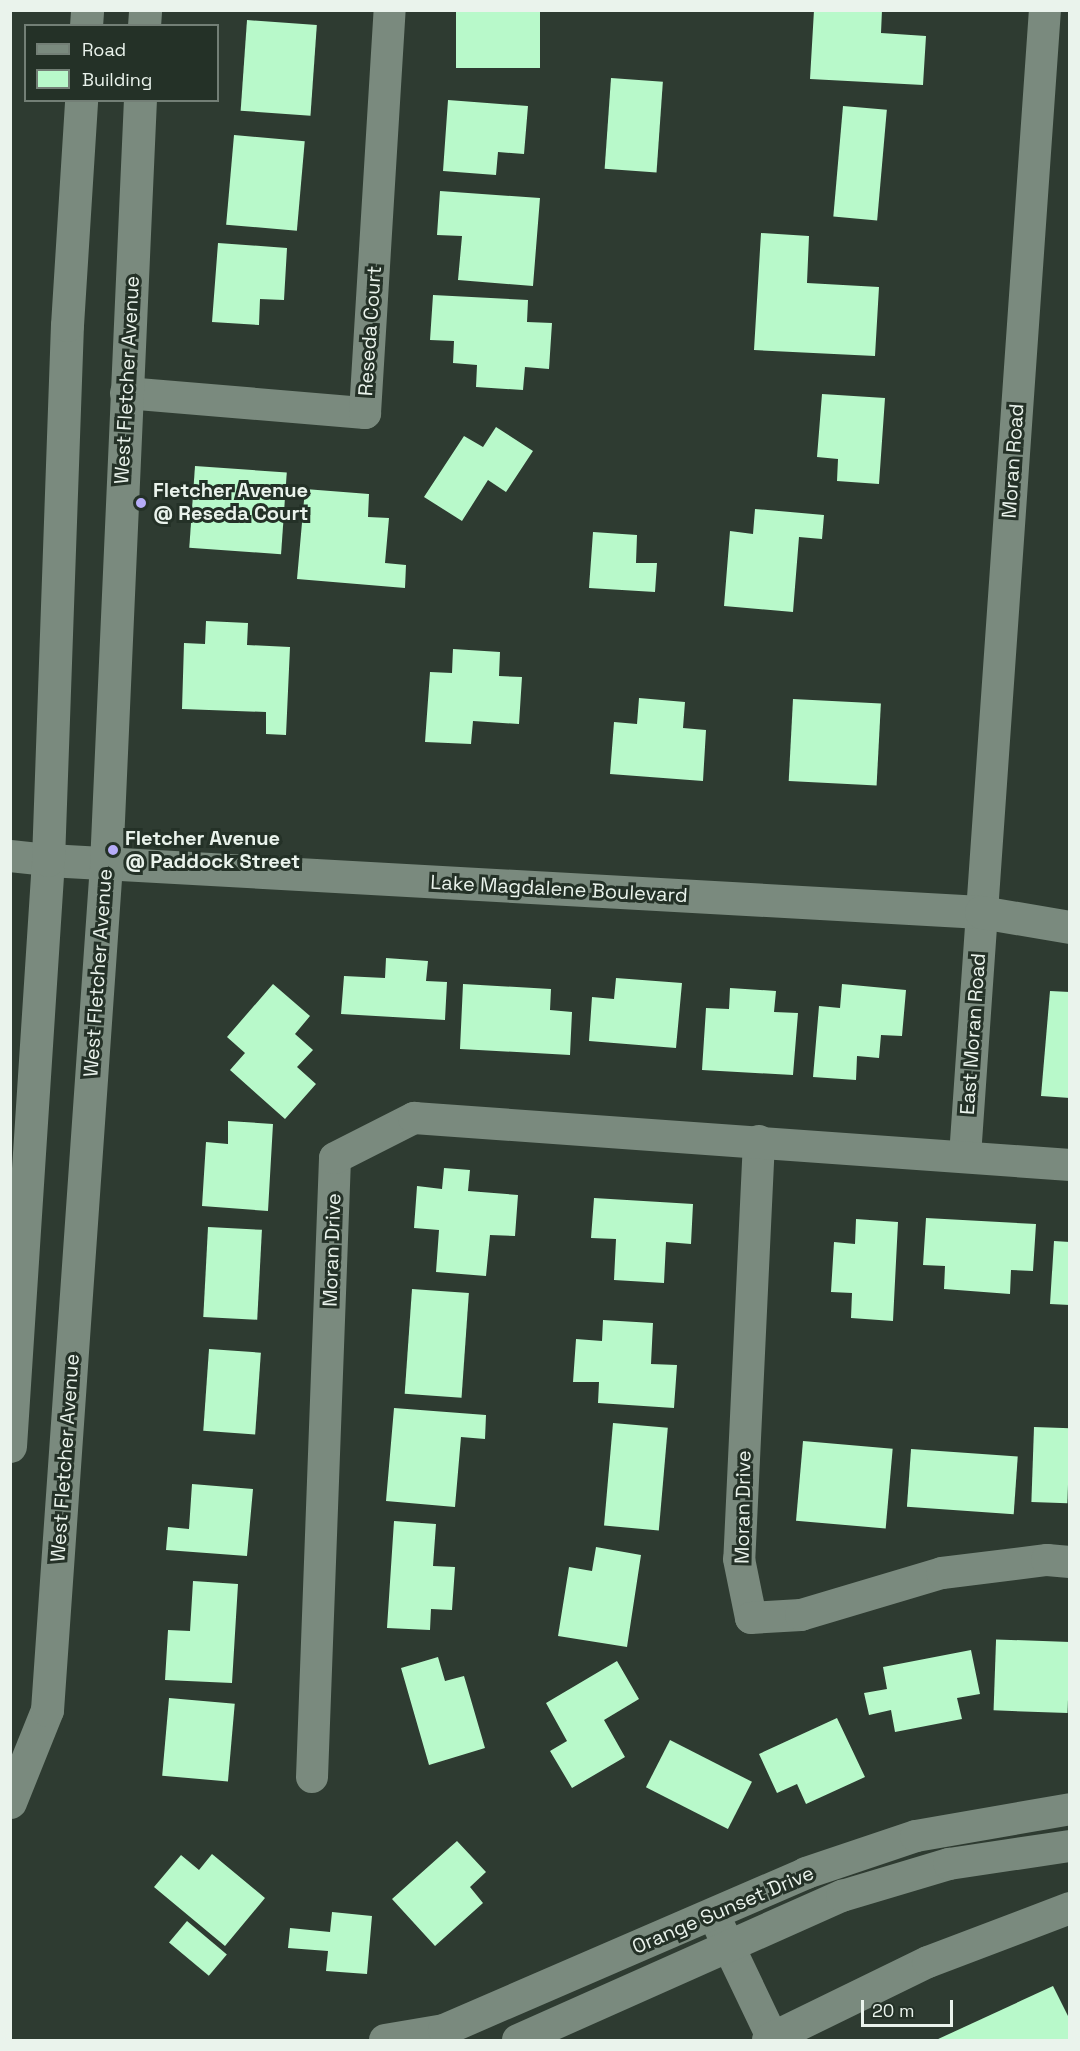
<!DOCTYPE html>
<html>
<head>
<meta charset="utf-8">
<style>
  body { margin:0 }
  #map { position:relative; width:1080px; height:2051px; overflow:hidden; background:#2e3b31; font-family:"Space Grotesk",sans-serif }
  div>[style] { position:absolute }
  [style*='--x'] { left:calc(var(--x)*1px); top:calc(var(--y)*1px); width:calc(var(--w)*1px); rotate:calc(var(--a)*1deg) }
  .building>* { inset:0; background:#b8f9ca; transform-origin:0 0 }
  .street>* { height:32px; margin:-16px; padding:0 16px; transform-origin:16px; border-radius:16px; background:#7a8a7e }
  .secondary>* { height:33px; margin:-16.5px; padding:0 16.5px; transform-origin:16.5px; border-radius:16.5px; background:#7a8a7e }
  .dots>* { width:16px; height:16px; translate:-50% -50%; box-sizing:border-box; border:3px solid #243127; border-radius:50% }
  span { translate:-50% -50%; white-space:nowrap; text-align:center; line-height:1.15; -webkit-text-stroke:6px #243127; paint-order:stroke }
  .street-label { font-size:20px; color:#eaf3ec }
  .poi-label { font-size:20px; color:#eaf3ec; font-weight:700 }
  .left { translate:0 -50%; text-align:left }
  .frame { position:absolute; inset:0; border:12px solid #eaf3ec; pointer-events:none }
  .legend { position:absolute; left:24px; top:24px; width:195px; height:78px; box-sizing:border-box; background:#243127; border:2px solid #737f76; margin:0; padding:8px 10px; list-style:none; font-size:18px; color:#eaf3ec }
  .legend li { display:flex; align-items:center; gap:12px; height:30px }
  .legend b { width:30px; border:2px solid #737f76 }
  .scale { position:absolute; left:861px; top:2000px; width:92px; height:27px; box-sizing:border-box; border:3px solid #eaf3ec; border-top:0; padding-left:8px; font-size:18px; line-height:21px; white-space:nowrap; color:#eaf3ec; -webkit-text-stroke:4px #243127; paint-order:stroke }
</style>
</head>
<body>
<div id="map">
  <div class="building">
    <i style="left:456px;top:10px;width:84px;height:58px"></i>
    <i style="clip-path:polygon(814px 10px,882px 10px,881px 33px,926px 36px,923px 85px,810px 79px)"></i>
    <i style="left:247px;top:20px;width:70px;height:91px;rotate:4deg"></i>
    <i style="left:611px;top:78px;width:52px;height:91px;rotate:4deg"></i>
    <i style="clip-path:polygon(448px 100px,528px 106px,524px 154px,498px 152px,496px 175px,443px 171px)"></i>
    <i style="left:843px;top:106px;width:44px;height:111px;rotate:5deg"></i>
    <i style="left:234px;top:135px;width:71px;height:90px;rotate:5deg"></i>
    <i style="clip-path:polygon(440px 191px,540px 198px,533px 286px,458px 280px,462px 236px,437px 235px)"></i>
    <i style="clip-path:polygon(761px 233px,809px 236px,807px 283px,879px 287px,875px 356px,754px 350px)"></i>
    <i style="clip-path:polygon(218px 243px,287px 248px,284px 300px,260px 299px,259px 325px,212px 322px)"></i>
    <i style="clip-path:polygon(433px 295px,528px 300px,527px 322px,552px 323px,549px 369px,525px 367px,523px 390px,476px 387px,477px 365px,453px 363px,454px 341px,430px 340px)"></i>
    <i style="clip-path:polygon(822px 394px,885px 398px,879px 484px,837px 481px,838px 459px,817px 457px)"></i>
    <i style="clip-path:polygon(496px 427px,533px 451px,506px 492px,488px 480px,462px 521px,424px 497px,464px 436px,483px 447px)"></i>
    <i style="left:195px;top:466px;width:92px;height:82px;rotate:4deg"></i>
    <i style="clip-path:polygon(305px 489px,369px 494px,368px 517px,389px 518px,385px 563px,406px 565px,405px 588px,297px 579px)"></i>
    <i style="clip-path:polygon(755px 509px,824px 515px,822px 539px,799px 537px,793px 612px,724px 606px,730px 531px,753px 534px)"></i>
    <i style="clip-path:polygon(593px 532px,637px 535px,636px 563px,657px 563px,655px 592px,589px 588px)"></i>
    <i style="clip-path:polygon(206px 621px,248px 623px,247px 645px,290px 647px,286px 735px,266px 734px,266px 712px,182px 709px,184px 643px,205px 644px)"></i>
    <i style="clip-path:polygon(453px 649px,500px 652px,499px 676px,522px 677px,519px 724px,473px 721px,471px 744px,425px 742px,430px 672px,452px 673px)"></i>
    <i style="clip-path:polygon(639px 698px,685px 702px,683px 728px,706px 730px,703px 781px,610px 774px,614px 722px,637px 724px)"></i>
    <i style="left:793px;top:699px;width:88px;height:82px;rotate:3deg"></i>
    <i style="clip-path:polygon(386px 958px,428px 961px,426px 981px,447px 982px,445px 1020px,341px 1014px,344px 976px,385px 978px)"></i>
    <i style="clip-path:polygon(616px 978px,682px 983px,676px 1048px,589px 1041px,592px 997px,614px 999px)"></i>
    <i style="clip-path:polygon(273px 984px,310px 1016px,295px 1034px,313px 1050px,297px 1067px,316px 1084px,285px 1119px,230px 1070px,245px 1053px,227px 1037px)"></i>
    <i style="clip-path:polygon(463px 984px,551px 989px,550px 1010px,572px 1012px,570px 1055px,460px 1049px)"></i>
    <i style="clip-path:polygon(842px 984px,906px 990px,902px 1036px,881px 1035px,879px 1058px,857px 1056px,856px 1080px,813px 1077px,819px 1006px,840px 1008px)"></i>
    <i style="clip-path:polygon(730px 988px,776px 991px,774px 1012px,798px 1013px,793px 1075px,702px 1070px,706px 1008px,729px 1009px)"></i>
    <i style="clip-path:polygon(1050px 991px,1070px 992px,1070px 1098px,1041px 1096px)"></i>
    <i style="clip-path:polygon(228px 1121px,273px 1124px,268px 1211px,202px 1206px,206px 1142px,228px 1144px)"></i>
    <i style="clip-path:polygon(444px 1168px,470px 1170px,468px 1191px,518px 1195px,515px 1236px,490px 1235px,486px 1276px,436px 1272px,439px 1230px,414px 1228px,417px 1186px,442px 1189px)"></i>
    <i style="clip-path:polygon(594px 1198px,693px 1204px,691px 1244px,666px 1242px,664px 1283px,614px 1280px,616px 1239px,591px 1238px)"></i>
    <i style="clip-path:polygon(926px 1218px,1036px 1224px,1033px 1271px,1011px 1270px,1010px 1294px,944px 1289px,945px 1266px,923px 1265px)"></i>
    <i style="clip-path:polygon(856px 1219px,898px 1222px,893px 1321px,851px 1318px,852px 1293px,831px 1292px,834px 1242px,855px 1244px)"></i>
    <i style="left:208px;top:1227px;width:54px;height:90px;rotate:3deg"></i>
    <i style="clip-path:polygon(1054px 1241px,1070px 1242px,1070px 1305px,1050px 1304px)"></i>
    <i style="left:412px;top:1289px;width:57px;height:105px;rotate:4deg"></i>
    <i style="clip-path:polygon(603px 1320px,653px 1323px,651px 1364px,677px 1365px,674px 1408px,598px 1403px,599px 1382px,573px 1382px,576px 1339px,602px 1341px)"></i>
    <i style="left:209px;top:1349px;width:52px;height:82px;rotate:4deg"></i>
    <i style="clip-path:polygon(394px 1408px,486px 1415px,485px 1439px,461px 1437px,455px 1507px,386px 1501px)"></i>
    <i style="left:613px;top:1423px;width:55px;height:103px;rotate:5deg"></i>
    <i style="left:1034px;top:1427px;width:36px;height:75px;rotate:2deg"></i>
    <i style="left:803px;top:1441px;width:90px;height:80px;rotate:5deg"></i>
    <i style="left:911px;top:1449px;width:107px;height:58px;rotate:4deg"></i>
    <i style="clip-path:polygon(192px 1484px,253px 1489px,247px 1556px,166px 1550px,168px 1527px,189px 1529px)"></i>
    <i style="clip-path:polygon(394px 1521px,436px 1524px,433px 1566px,455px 1567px,452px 1610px,431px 1609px,430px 1630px,387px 1628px)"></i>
    <i style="clip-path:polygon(596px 1547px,641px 1555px,627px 1647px,558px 1636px,569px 1567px,592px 1571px)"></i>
    <i style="clip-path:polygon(193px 1581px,238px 1584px,232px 1683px,165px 1680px,168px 1630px,190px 1631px)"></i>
    <i style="left:1070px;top:1642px;width:71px;height:74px;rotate:92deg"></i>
    <i style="clip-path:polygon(971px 1650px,980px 1694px,957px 1698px,962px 1719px,895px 1732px,891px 1710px,869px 1715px,864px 1693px,887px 1689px,883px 1667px)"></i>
    <i style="clip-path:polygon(438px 1657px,445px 1681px,464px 1676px,485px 1748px,429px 1765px,401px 1668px)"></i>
    <i style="clip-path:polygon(617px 1661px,639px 1699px,604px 1720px,625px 1757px,572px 1788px,550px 1751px,567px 1741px,546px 1703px)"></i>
    <i style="left:169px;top:1698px;width:66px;height:78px;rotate:5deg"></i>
    <i style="clip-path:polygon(837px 1718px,865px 1777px,806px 1804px,797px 1784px,777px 1793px,759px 1754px)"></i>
    <i style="left:670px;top:1740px;width:92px;height:53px;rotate:27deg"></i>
    <i style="clip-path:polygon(457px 1841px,486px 1872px,470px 1887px,483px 1903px,435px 1946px,392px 1899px)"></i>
    <i style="clip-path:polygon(212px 1854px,265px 1898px,225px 1946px,154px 1887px,181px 1855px,199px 1870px)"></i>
    <i style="clip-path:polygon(332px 1912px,372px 1916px,367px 1974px,326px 1971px,328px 1951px,288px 1948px,290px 1928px,330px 1932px)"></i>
    <i style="left:187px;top:1921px;width:52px;height:28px;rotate:40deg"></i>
    <i style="clip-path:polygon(1053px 1986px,1070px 2020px,1070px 2040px,936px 2040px)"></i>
  </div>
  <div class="street">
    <i style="--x:126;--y:393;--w:240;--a:4.8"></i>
    <i style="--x:365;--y:413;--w:404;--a:-86.5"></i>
    <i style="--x:10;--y:856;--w:38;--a:6"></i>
    <i style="--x:759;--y:1141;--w:418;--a:92.7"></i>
    <i style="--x:739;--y:1559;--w:60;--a:78.5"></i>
    <i style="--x:751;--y:1618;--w:50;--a:-3.4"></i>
    <i style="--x:801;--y:1615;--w:147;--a:-16.6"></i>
    <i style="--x:942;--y:1573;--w:106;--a:-7.1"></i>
    <i style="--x:1047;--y:1560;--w:23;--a:5"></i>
    <i style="--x:965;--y:1156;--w:1149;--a:-86.01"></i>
    <i style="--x:312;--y:1777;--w:619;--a:-87.87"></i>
    <i style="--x:335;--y:1158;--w:89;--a:-26.9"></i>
    <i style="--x:414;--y:1118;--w:658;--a:4.1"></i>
    <i style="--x:720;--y:1928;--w:123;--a:64.5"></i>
    <i style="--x:385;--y:2040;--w:60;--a:-9.6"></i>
    <i style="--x:444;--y:2030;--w:395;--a:-23.4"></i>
    <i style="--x:806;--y:1873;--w:116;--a:-18.6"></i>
    <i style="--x:916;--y:1836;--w:156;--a:-9.9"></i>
    <i style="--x:518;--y:2040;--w:355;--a:-24"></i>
    <i style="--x:842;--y:1896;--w:112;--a:-16.7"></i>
    <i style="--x:949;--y:1864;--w:122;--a:-8.5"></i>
    <i style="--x:768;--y:2040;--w:178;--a:-26"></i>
    <i style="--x:928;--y:1962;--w:152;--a:-20.8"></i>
  </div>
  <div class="secondary">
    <i style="--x:86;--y:26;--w:16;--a:-86"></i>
    <i style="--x:144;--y:26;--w:16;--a:-86"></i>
    <i style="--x:48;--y:860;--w:934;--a:3.19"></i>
    <i style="--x:981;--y:912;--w:90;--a:9.6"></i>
    <i style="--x:10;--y:1446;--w:587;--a:-86.29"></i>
    <i style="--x:48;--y:860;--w:535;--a:-87.97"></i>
    <i style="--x:67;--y:325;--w:225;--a:-86.4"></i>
    <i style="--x:10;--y:1802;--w:99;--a:-68.1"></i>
    <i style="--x:47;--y:1710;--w:847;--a:-86.01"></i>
    <i style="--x:106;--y:865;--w:766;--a:-87.46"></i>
  </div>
  <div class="dots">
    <i style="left:141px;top:503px;background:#b6acf8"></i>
    <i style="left:113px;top:850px;background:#b6acf8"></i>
  </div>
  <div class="street-label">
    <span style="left:370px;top:331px;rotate:-86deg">Reseda Court</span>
    <span style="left:127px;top:380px;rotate:-87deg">West Fletcher Avenue</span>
    <span style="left:1013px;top:461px;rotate:-86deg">Moran Road</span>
    <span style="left:559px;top:889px;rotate:3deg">Lake Magdalene Boulevard</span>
    <span style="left:98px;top:973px;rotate:-86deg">West Fletcher Avenue</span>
    <span style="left:973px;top:1034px;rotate:-86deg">East Moran Road</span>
    <span style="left:332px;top:1250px;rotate:-88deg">Moran Drive</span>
    <span style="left:65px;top:1458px;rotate:-86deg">West Fletcher Avenue</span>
    <span style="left:743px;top:1507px;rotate:-89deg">Moran Drive</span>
    <span style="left:723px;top:1910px;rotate:-23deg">Orange Sunset Drive</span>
  </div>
  <div class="poi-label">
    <span class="left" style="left:153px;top:502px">Fletcher Avenue<br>@ Reseda Court</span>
    <span class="left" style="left:125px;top:850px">Fletcher Avenue<br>@ Paddock Street</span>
  </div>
  <div class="frame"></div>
  <ul class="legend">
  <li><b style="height:8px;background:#7a8a7e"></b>Road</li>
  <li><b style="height:16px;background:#b8f9ca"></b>Building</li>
  </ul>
  <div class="scale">20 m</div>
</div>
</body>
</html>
